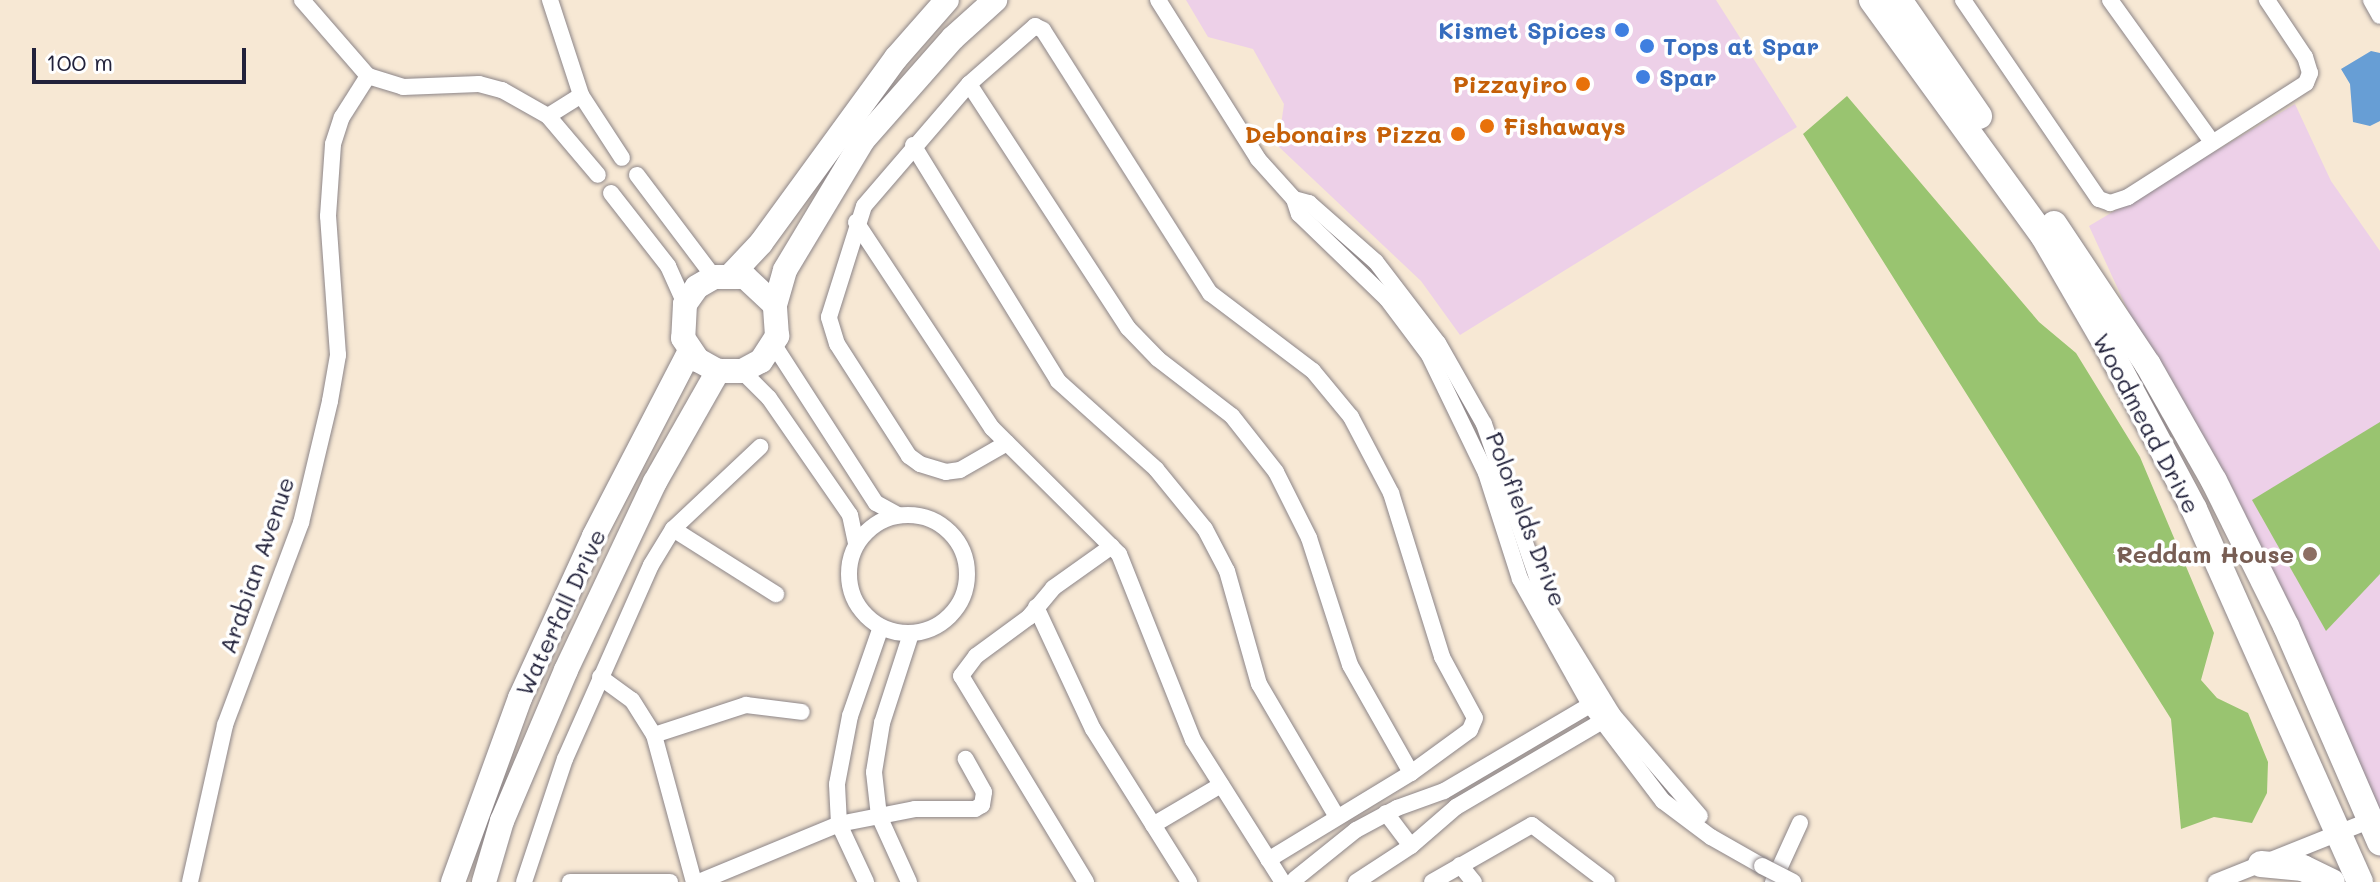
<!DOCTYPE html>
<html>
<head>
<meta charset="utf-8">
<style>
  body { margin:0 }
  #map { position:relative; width:2380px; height:882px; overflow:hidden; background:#f7e8d4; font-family:Mali,sans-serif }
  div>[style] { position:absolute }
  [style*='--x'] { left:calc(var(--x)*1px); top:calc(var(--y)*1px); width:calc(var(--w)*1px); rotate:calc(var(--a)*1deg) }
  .built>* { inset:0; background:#edd0e8 }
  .green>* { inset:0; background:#99c470 }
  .water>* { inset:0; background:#679ed5 }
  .roads { filter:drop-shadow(0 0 2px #8c8588) drop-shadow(0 0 2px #8c8588) }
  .minor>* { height:16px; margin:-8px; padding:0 8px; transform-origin:8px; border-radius:8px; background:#fff }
  .minor>.ring { margin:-8px; padding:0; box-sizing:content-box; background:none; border:16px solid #fff; border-radius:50% }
  .secondary>* { height:24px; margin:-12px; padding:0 12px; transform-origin:12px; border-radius:12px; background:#fff }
  .primary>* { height:26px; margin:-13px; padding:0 13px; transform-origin:13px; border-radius:13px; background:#fff }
  .bridges { filter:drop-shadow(0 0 2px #8c8588) drop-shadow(0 0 2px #8c8588) }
  .minor-bridge>* { height:16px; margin:-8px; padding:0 8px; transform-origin:8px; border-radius:8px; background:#fff }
  .dots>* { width:22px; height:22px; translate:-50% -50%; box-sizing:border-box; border:4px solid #fff; border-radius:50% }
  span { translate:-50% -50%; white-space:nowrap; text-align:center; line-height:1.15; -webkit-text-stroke:7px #fff; paint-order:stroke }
  .shop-label { font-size:24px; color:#366cbe; font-weight:700 }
  .right { translate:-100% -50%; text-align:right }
  .left { translate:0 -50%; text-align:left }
  .food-label { font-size:24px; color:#c56008; font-weight:700 }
  .street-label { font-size:24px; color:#22223b }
  .education-label { font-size:24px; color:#785e54; font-weight:700 }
  .scale { position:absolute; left:32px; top:48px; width:214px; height:36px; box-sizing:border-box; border:4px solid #22223b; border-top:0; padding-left:10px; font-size:24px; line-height:28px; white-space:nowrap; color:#22223b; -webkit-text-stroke:6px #fff; paint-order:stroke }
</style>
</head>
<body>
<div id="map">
  <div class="built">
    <i style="clip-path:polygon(1186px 0,1716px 0,1797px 127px,1460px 335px,1421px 281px,1278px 146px,1284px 104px,1253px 49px,1208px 37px)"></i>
    <i style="clip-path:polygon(2295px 104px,2331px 181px,2380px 251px,2380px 858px,2089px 226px)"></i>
  </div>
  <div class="green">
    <i style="clip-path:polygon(1847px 96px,2039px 322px,2076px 353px,2140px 457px,2214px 633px,2201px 680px,2217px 698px,2248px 713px,2268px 762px,2267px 793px,2252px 823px,2214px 817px,2181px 829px,2171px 719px,1803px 134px)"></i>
    <i style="clip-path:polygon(2380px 422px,2380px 574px,2326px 631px,2252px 500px)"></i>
  </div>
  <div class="water">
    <i style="clip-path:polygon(2371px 51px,2380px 53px,2380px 121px,2370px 126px,2353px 122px,2350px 84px,2341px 69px)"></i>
  </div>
  <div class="roads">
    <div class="minor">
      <i style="--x:302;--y:0;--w:101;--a:49"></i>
      <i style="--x:368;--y:76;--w:37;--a:17"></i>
      <i style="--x:403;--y:87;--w:76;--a:-2.3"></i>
      <i style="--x:479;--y:84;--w:24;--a:15"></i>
      <i style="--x:502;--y:90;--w:53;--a:29.5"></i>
      <i style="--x:548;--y:116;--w:77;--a:49.7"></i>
      <i style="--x:550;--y:0;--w:100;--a:71.9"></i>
      <i style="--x:581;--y:95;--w:75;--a:56.9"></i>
      <i style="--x:1158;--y:0;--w:188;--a:57.8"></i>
      <i style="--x:1258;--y:159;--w:54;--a:48"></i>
      <i style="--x:1294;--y:199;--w:16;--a:72"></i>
      <i style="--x:1299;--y:214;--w:122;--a:44"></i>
      <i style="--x:1387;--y:299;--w:70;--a:53.1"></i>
      <i style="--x:1429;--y:355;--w:131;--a:64.2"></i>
      <i style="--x:1486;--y:473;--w:111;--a:72.2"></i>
      <i style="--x:1520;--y:579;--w:144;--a:60.9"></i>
      <i style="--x:1590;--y:705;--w:121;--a:52.8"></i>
      <i style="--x:1663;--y:801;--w:60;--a:36.9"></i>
      <i style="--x:1711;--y:837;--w:59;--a:29.6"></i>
      <i style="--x:1963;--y:0;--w:241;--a:55.7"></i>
      <i style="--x:2099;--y:199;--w:12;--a:20"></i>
      <i style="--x:2110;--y:203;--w:19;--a:-18"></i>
      <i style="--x:2128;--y:197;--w:211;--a:-32.6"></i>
      <i style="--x:2306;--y:83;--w:11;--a:-68"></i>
      <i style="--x:2310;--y:73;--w:17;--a:-107"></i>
      <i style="--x:2305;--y:57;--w:69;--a:-123.7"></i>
      <i style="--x:2110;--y:0;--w:175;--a:54.3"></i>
      <i style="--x:2371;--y:0;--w:18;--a:61"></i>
      <i style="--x:969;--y:84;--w:291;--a:56.9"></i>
      <i style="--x:1128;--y:328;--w:43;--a:45.9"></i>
      <i style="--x:1158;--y:359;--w:93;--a:37.6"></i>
      <i style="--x:1232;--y:416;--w:71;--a:51.8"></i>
      <i style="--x:1276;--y:472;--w:74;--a:63.4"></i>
      <i style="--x:1309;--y:538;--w:133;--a:72.1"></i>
      <i style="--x:1350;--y:665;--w:124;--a:60.5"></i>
      <i style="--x:548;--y:116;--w:39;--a:-32"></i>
      <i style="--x:913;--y:145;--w:277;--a:58.4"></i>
      <i style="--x:1058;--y:381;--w:132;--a:41.9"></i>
      <i style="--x:1156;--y:469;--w:77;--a:50.8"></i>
      <i style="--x:1205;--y:529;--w:47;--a:62.4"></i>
      <i style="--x:1227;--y:571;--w:117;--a:74.2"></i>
      <i style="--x:1259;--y:684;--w:154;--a:59.6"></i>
      <i style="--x:637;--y:175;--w:128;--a:53"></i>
      <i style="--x:611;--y:193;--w:93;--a:52"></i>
      <i style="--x:668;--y:266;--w:42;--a:65.9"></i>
      <i style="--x:1294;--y:199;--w:16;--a:15"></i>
      <i style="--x:1309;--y:203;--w:89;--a:41.4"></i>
      <i style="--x:1376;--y:262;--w:102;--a:52.6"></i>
      <i style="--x:1438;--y:343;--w:93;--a:60.4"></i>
      <i style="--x:1484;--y:424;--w:196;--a:70.9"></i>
      <i style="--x:1548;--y:609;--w:124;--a:58.5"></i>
      <i style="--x:1613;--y:715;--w:133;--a:49.3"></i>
      <i style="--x:856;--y:222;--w:247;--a:56.6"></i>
      <i style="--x:992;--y:428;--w:179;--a:44.8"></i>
      <i style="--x:1119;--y:554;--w:200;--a:68.3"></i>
      <i style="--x:1193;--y:740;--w:167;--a:57.7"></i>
      <i style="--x:774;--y:345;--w:188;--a:57.2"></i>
      <i style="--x:876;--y:503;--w:25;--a:29"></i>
      <i style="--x:742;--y:371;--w:38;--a:45"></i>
      <i style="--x:769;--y:398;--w:142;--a:55.3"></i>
      <i style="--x:850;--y:515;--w:30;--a:78"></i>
      <i style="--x:1007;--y:443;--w:54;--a:150.1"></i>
      <i style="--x:960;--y:470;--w:14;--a:172"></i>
      <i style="--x:946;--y:472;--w:27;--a:-163"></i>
      <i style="--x:920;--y:464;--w:14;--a:-144"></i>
      <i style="--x:909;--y:456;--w:133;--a:-122.7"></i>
      <i style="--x:837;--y:344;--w:28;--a:-107"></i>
      <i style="--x:829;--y:317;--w:116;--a:-72.5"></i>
      <i style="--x:864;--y:206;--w:161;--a:-49.3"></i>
      <i style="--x:969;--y:84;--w:88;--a:-41.3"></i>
      <i style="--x:1035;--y:26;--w:9;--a:27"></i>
      <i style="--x:1043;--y:30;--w:312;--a:57.6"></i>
      <i style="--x:1210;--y:293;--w:129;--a:37.1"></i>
      <i style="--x:1313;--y:371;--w:60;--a:50.4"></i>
      <i style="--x:1351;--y:417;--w:86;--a:62.2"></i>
      <i style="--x:1391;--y:493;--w:172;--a:72.7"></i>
      <i style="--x:1442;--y:657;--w:69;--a:61.6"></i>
      <i style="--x:1475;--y:718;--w:13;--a:113"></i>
      <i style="--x:1470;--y:730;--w:73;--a:143.9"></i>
      <i style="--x:1411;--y:773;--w:167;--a:148.7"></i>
      <i class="ring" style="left:849px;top:515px;width:102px;height:102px"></i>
      <i style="--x:673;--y:529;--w:122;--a:32.3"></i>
      <i style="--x:1036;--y:607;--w:135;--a:65"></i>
      <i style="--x:1093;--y:729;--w:181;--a:57.9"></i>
      <i style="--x:600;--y:677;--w:39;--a:36"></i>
      <i style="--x:632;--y:700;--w:41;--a:57.8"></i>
      <i style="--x:654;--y:735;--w:152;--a:74.8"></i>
      <i style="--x:654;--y:735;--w:97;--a:-18.1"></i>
      <i style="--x:746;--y:705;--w:56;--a:7.1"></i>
      <i style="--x:1386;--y:813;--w:41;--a:52.9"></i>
      <i style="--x:1153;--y:825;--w:79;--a:-30.5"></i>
      <i style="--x:1460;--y:865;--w:22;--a:51"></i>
      <i style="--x:1295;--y:879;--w:78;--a:-38.8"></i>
      <i style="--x:1356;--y:830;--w:47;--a:-28.2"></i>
      <i style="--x:1397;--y:808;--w:50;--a:-19.9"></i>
      <i style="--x:1444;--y:791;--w:178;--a:-30.5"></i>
      <i style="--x:190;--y:882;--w:161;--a:-77.4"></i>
      <i style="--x:225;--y:725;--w:216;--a:-69.4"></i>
      <i style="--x:301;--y:523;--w:125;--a:-76.6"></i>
      <i style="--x:330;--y:401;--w:47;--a:-80.1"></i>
      <i style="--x:338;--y:355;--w:139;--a:-94.1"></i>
      <i style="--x:328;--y:216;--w:72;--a:-86"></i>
      <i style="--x:333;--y:144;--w:28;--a:-72"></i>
      <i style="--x:342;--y:117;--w:49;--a:-57.6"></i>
      <i style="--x:524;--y:882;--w:130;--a:-71.6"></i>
      <i style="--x:565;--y:759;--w:212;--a:-66.1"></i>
      <i style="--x:651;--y:565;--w:42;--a:-58.6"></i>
      <i style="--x:673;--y:529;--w:120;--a:-43.3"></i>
      <i style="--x:570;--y:882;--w:100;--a:0"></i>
      <i style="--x:699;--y:882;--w:152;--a:-22.5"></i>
      <i style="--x:839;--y:824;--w:77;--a:-11.2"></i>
      <i style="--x:915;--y:809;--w:60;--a:0"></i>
      <i style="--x:975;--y:809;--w:8;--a:-30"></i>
      <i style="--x:982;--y:805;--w:13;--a:-81"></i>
      <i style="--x:984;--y:792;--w:38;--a:-119"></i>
      <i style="--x:866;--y:882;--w:64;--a:-115"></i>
      <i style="--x:839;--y:824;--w:40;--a:-92.9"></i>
      <i style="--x:837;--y:784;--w:69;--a:-79.2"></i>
      <i style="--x:850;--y:716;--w:94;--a:-70.8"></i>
      <i style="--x:909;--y:882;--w:72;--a:-114.4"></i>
      <i style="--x:879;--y:816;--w:44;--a:-96.5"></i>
      <i style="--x:874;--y:772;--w:50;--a:-80.7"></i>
      <i style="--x:882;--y:723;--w:94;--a:-72"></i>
      <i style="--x:1086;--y:882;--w:241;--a:-121.2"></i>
      <i style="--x:961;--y:676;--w:25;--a:-53"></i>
      <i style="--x:976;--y:656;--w:66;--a:-36.3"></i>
      <i style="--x:1029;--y:617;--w:38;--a:-50"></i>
      <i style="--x:1053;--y:588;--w:72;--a:-35.4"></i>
      <i style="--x:1356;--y:882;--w:66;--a:-33.2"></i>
      <i style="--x:1411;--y:846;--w:60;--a:-40.9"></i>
      <i style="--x:1456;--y:807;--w:176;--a:-30.4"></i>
      <i style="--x:1432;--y:882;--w:115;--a:-29.7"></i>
      <i style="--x:1532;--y:825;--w:94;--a:37.2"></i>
      <i style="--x:1773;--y:882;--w:65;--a:-65.4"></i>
      <i style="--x:2216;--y:882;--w:167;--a:-21.8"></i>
    </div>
    <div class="secondary">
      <i style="--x:731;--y:275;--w:44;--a:-46.8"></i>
      <i style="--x:761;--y:243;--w:229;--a:-53.9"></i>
      <i style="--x:896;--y:58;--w:77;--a:-48.7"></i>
      <i style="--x:775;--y:305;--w:41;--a:-137"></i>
      <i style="--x:745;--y:277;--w:31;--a:180"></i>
      <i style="--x:714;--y:277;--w:20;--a:150"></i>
      <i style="--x:697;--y:287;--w:21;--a:125"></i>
      <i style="--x:685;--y:304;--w:34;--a:93"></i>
      <i style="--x:683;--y:338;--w:27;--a:56"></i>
      <i style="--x:698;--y:360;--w:23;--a:29"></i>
      <i style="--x:718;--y:371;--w:24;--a:0"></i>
      <i style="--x:742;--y:371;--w:21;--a:-28"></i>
      <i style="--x:761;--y:361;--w:30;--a:-57"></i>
      <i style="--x:777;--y:336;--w:31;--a:-94"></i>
      <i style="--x:775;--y:305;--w:36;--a:-74"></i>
      <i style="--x:785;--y:270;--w:152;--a:-59"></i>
      <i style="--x:863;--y:140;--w:136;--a:-48.6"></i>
      <i style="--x:953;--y:38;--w:57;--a:-42.1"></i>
      <i style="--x:453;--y:882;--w:196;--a:-70"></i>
      <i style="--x:520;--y:698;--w:178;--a:-65.4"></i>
      <i style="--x:594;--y:536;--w:208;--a:-62.6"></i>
      <i style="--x:484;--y:882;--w:64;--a:-73.6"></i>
      <i style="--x:502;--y:821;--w:164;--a:-67"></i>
      <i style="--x:566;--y:670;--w:208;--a:-64.7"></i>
      <i style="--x:655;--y:482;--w:128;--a:-60.4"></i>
    </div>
    <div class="primary">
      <i style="--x:1872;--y:0;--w:293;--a:54"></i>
      <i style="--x:2044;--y:237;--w:129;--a:59.9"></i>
      <i style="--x:2109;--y:349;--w:181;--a:62"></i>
      <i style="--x:2194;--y:509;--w:408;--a:66"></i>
      <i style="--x:1899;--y:0;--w:141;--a:55.4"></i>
      <i style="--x:2054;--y:224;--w:169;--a:56.3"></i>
      <i style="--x:2148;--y:365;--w:133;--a:60.4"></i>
      <i style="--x:2214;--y:481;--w:162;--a:63.6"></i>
      <i style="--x:2286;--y:626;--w:236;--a:66.5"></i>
      <i style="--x:2261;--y:864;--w:42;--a:5.4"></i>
      <i style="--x:2303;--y:868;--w:32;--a:26"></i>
    </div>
  </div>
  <div class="bridges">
    <div class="minor-bridge">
      <i style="--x:1762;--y:866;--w:35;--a:27"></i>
    </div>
  </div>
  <div class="dots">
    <i style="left:1622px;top:30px;background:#3f7fe0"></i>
    <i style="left:1647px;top:46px;background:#3f7fe0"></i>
    <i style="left:1643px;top:77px;background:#3f7fe0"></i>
    <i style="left:1583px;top:84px;background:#e8710a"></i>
    <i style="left:1487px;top:126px;background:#e8710a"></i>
    <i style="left:1458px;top:134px;background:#e8710a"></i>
    <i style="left:2310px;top:554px;background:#8d6e63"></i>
  </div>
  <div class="shop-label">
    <span class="right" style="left:1606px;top:30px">Kismet Spices</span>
    <span class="left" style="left:1663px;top:46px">Tops at Spar</span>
    <span class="left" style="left:1659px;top:77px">Spar</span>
  </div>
  <div class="food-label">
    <span class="right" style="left:1567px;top:84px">Pizzayiro</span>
    <span class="left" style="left:1503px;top:126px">Fishaways</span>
    <span class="right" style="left:1442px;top:134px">Debonairs Pizza</span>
  </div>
  <div class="street-label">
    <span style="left:2147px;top:423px;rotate:62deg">Woodmead Drive</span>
    <span style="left:1527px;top:519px;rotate:69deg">Polofields Drive</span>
    <span style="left:256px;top:565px;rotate:-71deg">Arabian Avenue</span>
    <span style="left:560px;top:612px;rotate:-65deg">Waterfall Drive</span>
  </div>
  <div class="education-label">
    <span class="right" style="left:2294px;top:554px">Reddam House</span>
  </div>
  <div class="scale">100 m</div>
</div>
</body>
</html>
